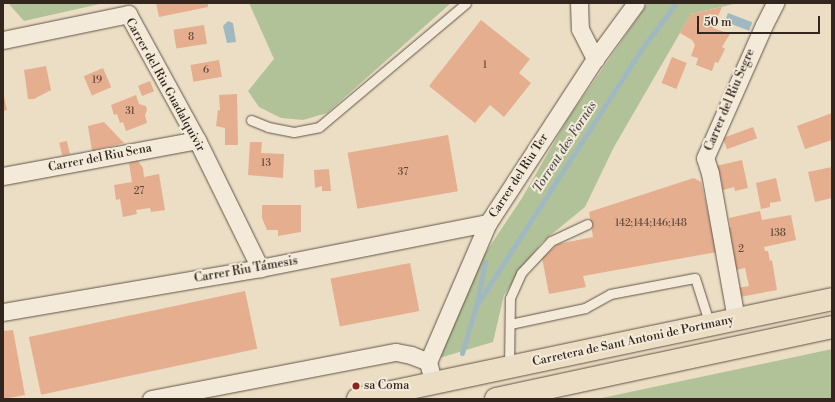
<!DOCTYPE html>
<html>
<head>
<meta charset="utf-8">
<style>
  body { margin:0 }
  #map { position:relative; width:835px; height:402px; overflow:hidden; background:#ecdec4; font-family:"Libre Bodoni",serif }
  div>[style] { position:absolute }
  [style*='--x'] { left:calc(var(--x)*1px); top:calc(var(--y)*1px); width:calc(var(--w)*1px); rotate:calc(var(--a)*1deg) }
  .green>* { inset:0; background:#b2c298 }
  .water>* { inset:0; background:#a0b9c0; transform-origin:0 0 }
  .stream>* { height:5px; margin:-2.5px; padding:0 2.5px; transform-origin:2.5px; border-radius:2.5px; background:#a0b9c0 }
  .building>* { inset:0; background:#e5ae8f; transform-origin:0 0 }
  .roads { filter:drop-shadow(0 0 1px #615448) drop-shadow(0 0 1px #615448) }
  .lane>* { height:9px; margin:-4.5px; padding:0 4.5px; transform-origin:4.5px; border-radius:4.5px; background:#f3ead9 }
  .street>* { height:17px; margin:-8.5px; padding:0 8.5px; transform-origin:8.5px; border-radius:8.5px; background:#f3ead9 }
  .primary>* { height:22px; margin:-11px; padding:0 11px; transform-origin:11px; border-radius:11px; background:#ecdec4 }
  .dots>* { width:11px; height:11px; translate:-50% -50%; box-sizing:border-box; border:2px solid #f3ead9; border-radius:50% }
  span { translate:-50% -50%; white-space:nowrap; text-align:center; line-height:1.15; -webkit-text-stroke:4px #f3ead9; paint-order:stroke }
  .number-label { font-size:10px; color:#60483a }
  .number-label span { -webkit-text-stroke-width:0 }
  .street-label { font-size:12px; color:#33261e }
  .poi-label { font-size:12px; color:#33261e }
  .left { translate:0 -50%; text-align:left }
  .water-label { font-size:13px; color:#54524f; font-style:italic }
  .frame { position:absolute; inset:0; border:4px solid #33261e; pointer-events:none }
  .scale { position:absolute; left:697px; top:16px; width:123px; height:18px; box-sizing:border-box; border:2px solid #33261e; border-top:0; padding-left:5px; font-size:12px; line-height:14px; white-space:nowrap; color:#33261e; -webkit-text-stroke:3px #f3ead9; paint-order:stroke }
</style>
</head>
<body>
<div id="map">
  <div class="green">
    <i style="clip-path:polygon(8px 3px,104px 3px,24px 21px)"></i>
    <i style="clip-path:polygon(249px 3px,451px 3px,327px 113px,303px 120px,281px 118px,259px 107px,248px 91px,274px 59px)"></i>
    <i style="clip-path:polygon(648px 3px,738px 3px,691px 14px,614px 147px,585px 207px,541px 243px,504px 295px,493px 342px,436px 359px,480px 261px,522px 198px,567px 120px)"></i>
    <i style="clip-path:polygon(832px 349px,832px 399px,597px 399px)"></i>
  </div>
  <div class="water">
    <i style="left:728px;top:13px;width:26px;height:9px;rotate:21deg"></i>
    <i style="clip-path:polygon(228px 21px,233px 23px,236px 42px,227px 43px,223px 26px)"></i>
  </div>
  <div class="stream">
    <i style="--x:476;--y:306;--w:308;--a:-57.2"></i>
    <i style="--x:643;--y:47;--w:55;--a:-53.1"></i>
    <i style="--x:462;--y:353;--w:49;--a:-73.4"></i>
    <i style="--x:476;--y:306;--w:45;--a:-78.4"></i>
  </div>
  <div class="building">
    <i style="clip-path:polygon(156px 3px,208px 3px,208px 7px,159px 17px)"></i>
    <i style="clip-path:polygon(722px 7px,713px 28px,730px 34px,722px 47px,725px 49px,718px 63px,715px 62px,712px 71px,696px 65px,698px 58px,691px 56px,695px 45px,692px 40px,680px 33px,691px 14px)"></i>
    <i style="clip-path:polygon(481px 20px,530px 59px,519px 73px,531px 83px,504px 117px,490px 105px,475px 123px,429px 86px)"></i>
    <i style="left:204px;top:25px;width:19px;height:31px;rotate:81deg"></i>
    <i style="left:672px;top:57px;width:16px;height:28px;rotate:22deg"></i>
    <i style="left:219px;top:60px;width:17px;height:29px;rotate:80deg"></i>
    <i style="clip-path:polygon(46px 66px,51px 90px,34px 99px,28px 99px,24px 70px)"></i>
    <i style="left:103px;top:68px;width:21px;height:21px;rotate:67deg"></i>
    <i style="left:150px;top:81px;width:11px;height:13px;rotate:68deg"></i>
    <i style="clip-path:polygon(3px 92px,7px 110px,3px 111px)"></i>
    <i style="clip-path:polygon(237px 94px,238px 145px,225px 145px,225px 128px,216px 126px,218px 110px,220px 110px,219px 95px)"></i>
    <i style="clip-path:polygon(136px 95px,139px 104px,146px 106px,147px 110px,145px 115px,147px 123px,126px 131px,123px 122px,120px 123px,117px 114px,114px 115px,111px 105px)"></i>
    <i style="clip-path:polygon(832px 113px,832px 140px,805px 149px,797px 126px)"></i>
    <i style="clip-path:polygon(104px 122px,124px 143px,92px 151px,88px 126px)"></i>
    <i style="left:753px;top:127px;width:12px;height:32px;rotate:70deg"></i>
    <i style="left:448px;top:135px;width:57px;height:102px;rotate:80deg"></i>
    <i style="left:67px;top:141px;width:13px;height:8px;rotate:77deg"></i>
    <i style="clip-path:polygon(250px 142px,262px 142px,261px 153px,284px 154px,283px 178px,248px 175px)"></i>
    <i style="clip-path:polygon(742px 160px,748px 188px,735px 191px,734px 187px,723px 190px,720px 174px,718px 174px,716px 166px)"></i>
    <i style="clip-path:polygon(138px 161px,143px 168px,144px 177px,159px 174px,165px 210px,151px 212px,150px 208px,136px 210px,137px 214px,123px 217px,120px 199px,116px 200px,114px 185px,132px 182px,129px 163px)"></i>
    <i style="clip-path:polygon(832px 167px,832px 198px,815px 202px,808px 172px)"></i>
    <i style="clip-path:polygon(329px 169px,331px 191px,322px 191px,322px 186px,315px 188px,314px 170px)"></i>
    <i style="clip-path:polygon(694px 178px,701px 182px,717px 252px,583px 276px,586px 287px,549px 294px,542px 258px,558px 244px,593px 237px,589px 212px)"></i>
    <i style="clip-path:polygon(776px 178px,781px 201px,770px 203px,770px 207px,761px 209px,756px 183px)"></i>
    <i style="clip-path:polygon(262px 205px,301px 205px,301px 232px,278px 236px,278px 230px,267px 230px,262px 218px)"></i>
    <i style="clip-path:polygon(760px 211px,762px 220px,791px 215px,796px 240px,764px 247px,765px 251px,768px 251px,770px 261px,772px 260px,777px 290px,740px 297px,738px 288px,749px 286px,745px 268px,736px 270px,728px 227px,731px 227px,729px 218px)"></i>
    <i style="left:410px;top:263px;width:49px;height:81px;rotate:79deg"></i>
    <i style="left:245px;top:291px;width:59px;height:221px;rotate:78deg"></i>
    <i style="clip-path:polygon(13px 330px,25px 395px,3px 399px,3px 331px)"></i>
  </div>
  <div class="roads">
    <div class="lane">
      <i style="--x:251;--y:120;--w:18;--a:22"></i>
      <i style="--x:268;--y:127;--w:26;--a:11"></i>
      <i style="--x:294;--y:132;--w:25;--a:-11"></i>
      <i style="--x:319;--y:127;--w:192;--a:-40.1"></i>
      <i style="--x:510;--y:324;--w:77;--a:-12"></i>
      <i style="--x:585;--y:308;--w:29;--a:-29"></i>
      <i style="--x:610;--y:294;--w:86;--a:-10.7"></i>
      <i style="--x:695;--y:278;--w:49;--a:72.3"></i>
      <i style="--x:509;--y:367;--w:69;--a:-89.2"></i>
      <i style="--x:510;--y:298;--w:27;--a:-66"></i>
      <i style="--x:521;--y:273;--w:44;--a:-46.8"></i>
      <i style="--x:551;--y:241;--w:40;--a:-25"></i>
    </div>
    <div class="street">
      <i style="--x:579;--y:3;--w:26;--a:88"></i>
      <i style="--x:580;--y:29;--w:34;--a:63"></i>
      <i style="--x:3;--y:40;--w:128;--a:-11.7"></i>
      <i style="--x:128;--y:14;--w:144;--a:61.3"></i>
      <i style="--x:197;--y:140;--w:143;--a:63.8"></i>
      <i style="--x:3;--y:176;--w:197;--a:-10.5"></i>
      <i style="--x:3;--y:312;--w:261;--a:-9.7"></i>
      <i style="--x:260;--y:268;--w:232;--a:-11.2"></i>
      <i style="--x:736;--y:319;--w:148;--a:-100.1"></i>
      <i style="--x:710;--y:173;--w:16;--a:-108"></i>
      <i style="--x:705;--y:158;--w:145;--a:-66.1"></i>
      <i style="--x:764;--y:25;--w:25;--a:-63"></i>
      <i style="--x:428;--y:362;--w:151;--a:-66.7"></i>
      <i style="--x:488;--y:223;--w:196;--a:-56.9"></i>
      <i style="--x:595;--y:59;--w:69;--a:-53.8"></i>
      <i style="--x:151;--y:399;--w:249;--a:-10.9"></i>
      <i style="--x:396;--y:352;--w:15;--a:11"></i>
      <i style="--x:411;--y:355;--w:18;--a:22"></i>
      <i style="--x:428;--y:362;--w:11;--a:75"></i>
    </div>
    <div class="primary">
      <i style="--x:358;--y:399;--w:484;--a:-11.9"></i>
      <i style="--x:496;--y:399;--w:344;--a:-12.1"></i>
    </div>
  </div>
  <div class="dots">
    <i style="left:356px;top:386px;background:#8f2418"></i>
  </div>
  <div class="number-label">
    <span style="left:191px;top:38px">8</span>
    <span style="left:485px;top:66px">1</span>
    <span style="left:206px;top:71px">6</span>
    <span style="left:97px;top:81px">19</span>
    <span style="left:130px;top:112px">31</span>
    <span style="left:266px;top:164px">13</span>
    <span style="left:403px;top:173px">37</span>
    <span style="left:139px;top:192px">27</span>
    <span style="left:651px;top:224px">142;144;146;148</span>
    <span style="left:778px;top:234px">138</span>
    <span style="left:741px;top:250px">2</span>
  </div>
  <div class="street-label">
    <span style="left:165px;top:85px;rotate:61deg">Carrer del Riu Guadalquivir</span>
    <span style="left:730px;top:100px;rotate:-67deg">Carrer del Riu Segre</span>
    <span style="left:100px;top:158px;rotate:-11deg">Carrer del Riu Sena</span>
    <span style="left:519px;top:176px;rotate:-57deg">Carrer del Riu Ter</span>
    <span style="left:246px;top:270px;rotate:-10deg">Carrer Riu Támesis</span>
    <span style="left:633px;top:341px;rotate:-12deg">Carretera de Sant Antoni de Portmany</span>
  </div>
  <div class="poi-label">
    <span class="left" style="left:364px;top:386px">sa Coma</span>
  </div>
  <div class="water-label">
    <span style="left:565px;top:147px;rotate:-57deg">Torrent des Fornàs</span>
  </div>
  <div class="frame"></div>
  <div class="scale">50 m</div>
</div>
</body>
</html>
